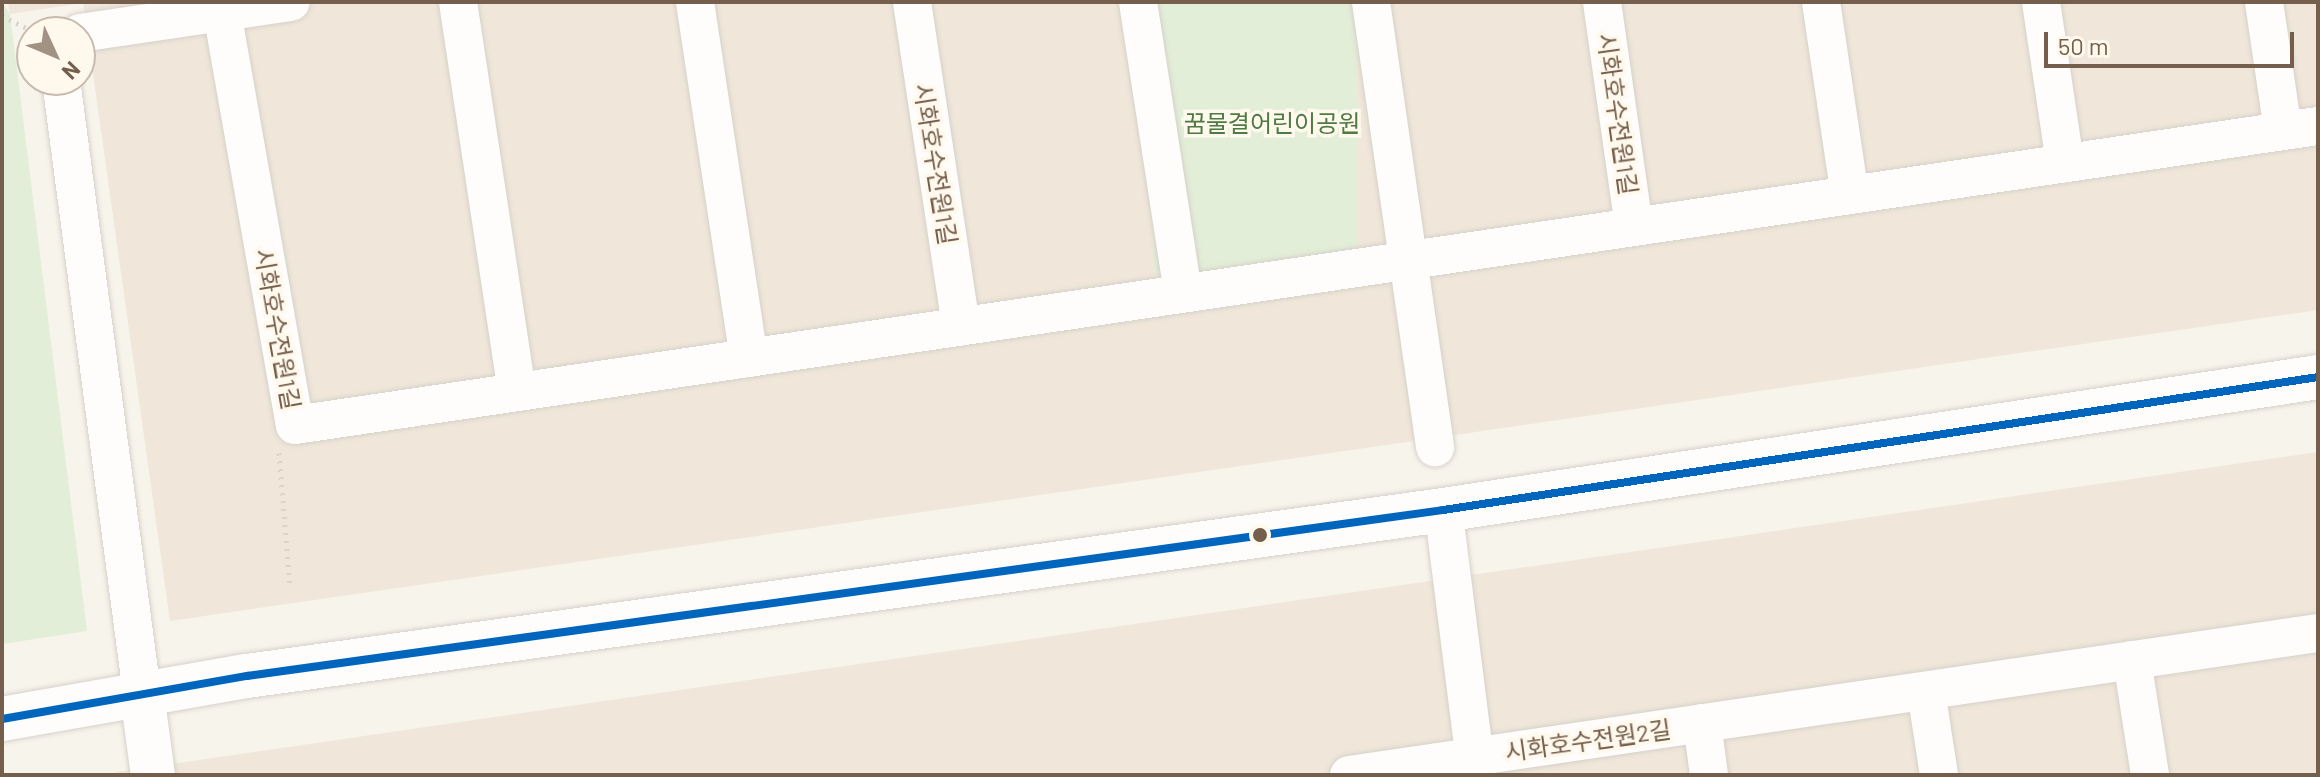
<!DOCTYPE html>
<html>
<head>
<meta charset="utf-8">
<style>
  body { margin:0 }
  #map { position:relative; width:2320px; height:777px; overflow:hidden; background:#f7f4ec; font-family:Barlow,"Noto Sans KR",sans-serif }
  div>[style] { position:absolute }
  [style*='--x'] { left:calc(var(--x)*1px); top:calc(var(--y)*1px); width:calc(var(--w)*1px); rotate:calc(var(--a)*1deg) }
  .residential>* { inset:0; background:#f0e7da }
  .green>* { inset:0; background:#e2eed7; transform-origin:0 0 }
  .path>* { height:5px; margin-top:-2.5px; transform-origin:0; background:repeating-linear-gradient(90deg,#dad4cf 0 2px,transparent 0 8px) }
  .roads { filter:drop-shadow(0 0 2px #d6d1ca) drop-shadow(0 0 2px #d6d1ca) }
  .street>* { height:38px; margin:-19px; padding:0 19px; transform-origin:19px; border-radius:19px; background:#fefdfc }
  .secondary>* { height:44px; margin:-22px; padding:0 22px; transform-origin:22px; border-radius:22px; background:#fefdfc }
  .bus-1>* { height:8px; margin:-4px; padding:0 4px; transform-origin:4px; border-radius:4px; background:#0065bd }
  .dots>* { width:22px; height:22px; translate:-50% -50%; box-sizing:border-box; border:4px solid #fff9ed; border-radius:50% }
  span { translate:-50% -50%; white-space:nowrap; text-align:center; line-height:1.15; -webkit-text-stroke:7px #fff9ed; paint-order:stroke }
  .street-label { font-size:24px; color:#755e4c }
  .park-label { font-size:24px; color:#4f7a44 }
  .frame { position:absolute; inset:0; border:4px solid #755e4c; pointer-events:none }
  .north { position:absolute; left:16px; top:16px; width:80px; height:80px; box-sizing:border-box; background:#fff9ed; border:2px solid #c8bbad; border-radius:50%; rotate:134deg; font-size:22px; font-weight:700; line-height:32px; text-align:center; color:#755e4c }
  .north::after { content:''; display:block; margin:auto; width:28px; height:36px; background:#a29284; clip-path:polygon(50% 0,100% 100%,50% 72%,0 100%) }
  .scale { position:absolute; left:2044px; top:32px; width:250px; height:36px; box-sizing:border-box; border:4px solid #755e4c; border-top:0; padding-left:10px; font-size:24px; line-height:28px; white-space:nowrap; color:#755e4c; -webkit-text-stroke:6px #fff9ed; paint-order:stroke }
</style>
</head>
<body>
<div id="map">
  <div class="residential">
    <i style="clip-path:polygon(8px 2px,2318px 2px,2318px 310px,170px 621px,83px 3px,10px 14px)"></i>
    <i style="clip-path:polygon(2318px 452px,2318px 775px,116px 775px,116px 772px)"></i>
  </div>
  <div class="green">
    <i style="clip-path:polygon(2px 2px,10px 14px,87px 631px,2px 644px)"></i>
    <i style="left:1154px;top:2px;width:203px;height:272px"></i>
  </div>
  <div class="path">
    <i style="--x:2;--y:16;--w:37;--a:26"></i>
    <i style="--x:279;--y:453;--w:133;--a:85.3"></i>
  </div>
  <div class="roads">
    <div class="street">
      <i style="--x:458;--y:2;--w:394;--a:81.4"></i>
      <i style="--x:695;--y:2;--w:360;--a:81.4"></i>
      <i style="--x:912;--y:2;--w:328;--a:81.4"></i>
      <i style="--x:1138;--y:2;--w:294;--a:81.2"></i>
      <i style="--x:1371;--y:2;--w:450;--a:81.8"></i>
      <i style="--x:1602;--y:2;--w:226;--a:81.9"></i>
      <i style="--x:1821;--y:2;--w:195;--a:81.5"></i>
      <i style="--x:2041;--y:2;--w:163;--a:81.5"></i>
      <i style="--x:2264;--y:2;--w:130;--a:81.6"></i>
      <i style="--x:222;--y:12;--w:419;--a:80"></i>
      <i style="--x:295;--y:425;--w:2045;--a:-8.41"></i>
      <i style="--x:80;--y:33;--w:213;--a:-8.4"></i>
      <i style="--x:61;--y:80;--w:619;--a:82.48"></i>
      <i style="--x:1446;--y:531;--w:246;--a:82.8"></i>
      <i style="--x:2132;--y:660;--w:116;--a:81.1"></i>
      <i style="--x:1926;--y:691;--w:85;--a:81.2"></i>
      <i style="--x:1702;--y:723;--w:52;--a:82.3"></i>
      <i style="--x:1349;--y:775;--w:979;--a:-8.34"></i>
    </div>
    <div class="secondary">
      <i style="--x:142;--y:694;--w:82;--a:82.3"></i>
      <i style="--x:2;--y:719;--w:249;--a:-10"></i>
      <i style="--x:247;--y:676;--w:1207;--a:-7.9"></i>
      <i style="--x:1443;--y:510;--w:885;--a:-8.64"></i>
    </div>
  </div>
  <div class="bus-1">
    <i style="--x:2;--y:719;--w:249;--a:-10"></i>
    <i style="--x:247;--y:676;--w:1207;--a:-7.9"></i>
    <i style="--x:1443;--y:510;--w:885;--a:-8.64"></i>
  </div>
  <div class="dots">
    <i style="left:1260px;top:535px;background:#755e4c"></i>
  </div>
  <div class="street-label">
    <span style="left:1618px;top:114px;rotate:82deg">시화호수전원1길</span>
    <span style="left:936px;top:164px;rotate:81deg">시화호수전원1길</span>
    <span style="left:278px;top:329px;rotate:80deg">시화호수전원1길</span>
    <span style="left:1588px;top:740px;rotate:-8deg">시화호수전원2길</span>
  </div>
  <div class="park-label">
    <span style="left:1272px;top:123px">꿈물결어린이공원</span>
  </div>
  <div class="frame"></div>
  <div class="north">N</div>
  <div class="scale">50 m</div>
</div>
</body>
</html>
